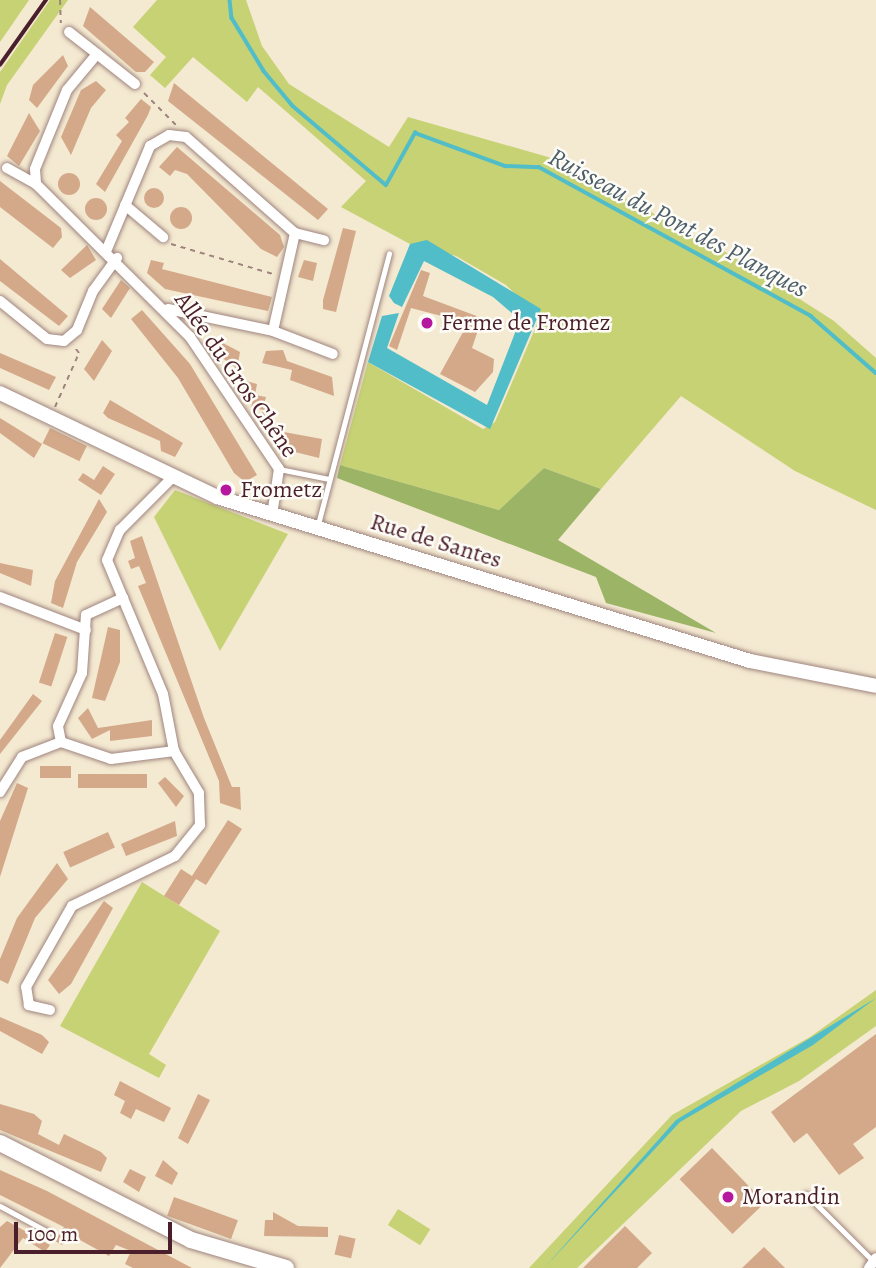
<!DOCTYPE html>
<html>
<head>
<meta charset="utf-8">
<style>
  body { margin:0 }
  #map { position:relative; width:876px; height:1268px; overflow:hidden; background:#f4e9d1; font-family:Alegreya,serif }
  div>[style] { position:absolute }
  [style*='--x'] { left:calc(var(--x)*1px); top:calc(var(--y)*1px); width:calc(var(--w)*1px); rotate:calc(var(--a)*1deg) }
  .green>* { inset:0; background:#c6d274; transform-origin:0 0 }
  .forest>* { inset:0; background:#9cb466 }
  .water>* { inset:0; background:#50bdc8 }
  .stream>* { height:3.5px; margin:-1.75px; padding:0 1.75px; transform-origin:1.75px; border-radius:1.75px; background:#50bdc8 }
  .building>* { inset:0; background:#d3a98a; transform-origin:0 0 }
  .round { border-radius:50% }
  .path>* { height:2px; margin-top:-1px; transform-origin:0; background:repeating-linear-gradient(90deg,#9f847e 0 5px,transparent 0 10px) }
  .roads { filter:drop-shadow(0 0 2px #9f847e) drop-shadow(0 0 2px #9f847e) }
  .service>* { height:5px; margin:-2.5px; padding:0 2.5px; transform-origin:2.5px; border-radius:2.5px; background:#fff }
  .minor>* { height:10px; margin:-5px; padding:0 5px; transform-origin:5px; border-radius:5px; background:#fff }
  .tertiary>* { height:14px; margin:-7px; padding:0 7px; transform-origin:7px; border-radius:7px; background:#fff }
  .secondary>* { height:16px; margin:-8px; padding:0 8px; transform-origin:8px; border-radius:8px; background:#fff }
  .rail>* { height:3.5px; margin:-1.75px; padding:0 1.75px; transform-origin:1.75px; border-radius:1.75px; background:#4a1f2b }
  .dots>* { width:19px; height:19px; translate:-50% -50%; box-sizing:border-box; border:4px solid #fdfcf7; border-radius:50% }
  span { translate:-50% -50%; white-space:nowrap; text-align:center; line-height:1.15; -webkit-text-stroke:5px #fdfcf7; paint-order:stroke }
  .poi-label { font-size:24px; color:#4a1f2b }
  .left { translate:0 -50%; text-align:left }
  .street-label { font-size:24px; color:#4a1f2b }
  .water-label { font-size:26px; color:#4c5e6a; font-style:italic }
  .scale { position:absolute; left:14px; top:1222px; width:158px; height:32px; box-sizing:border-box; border:4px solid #4a1f2b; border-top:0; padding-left:9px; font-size:21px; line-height:24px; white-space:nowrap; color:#4a1f2b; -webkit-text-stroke:5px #fdfcf7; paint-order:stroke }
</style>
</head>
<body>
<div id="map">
  <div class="green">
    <i style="clip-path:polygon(0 0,29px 0,0 42px)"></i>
    <i style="clip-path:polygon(50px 0,68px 0,7px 85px,0 104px,0 72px)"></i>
    <i style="clip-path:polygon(157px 0,246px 0,262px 46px,289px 84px,389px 147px,408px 117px,548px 157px,729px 254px,834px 321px,876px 358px,876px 510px,795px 471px,681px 396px,601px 489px,544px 468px,499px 510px,340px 465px,368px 362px,483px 429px,495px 422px,540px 317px,506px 285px,456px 256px,410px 244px,341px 207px,366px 181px,258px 87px,247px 102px,193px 57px,165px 88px,150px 75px,166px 57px,133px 27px)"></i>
    <i style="clip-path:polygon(175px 490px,288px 534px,220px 651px,154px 517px)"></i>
    <i style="clip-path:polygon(142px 882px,220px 931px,149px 1054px,166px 1065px,159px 1078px,60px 1026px)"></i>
    <i style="clip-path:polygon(876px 990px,876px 1026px,799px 1081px,741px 1111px,577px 1268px,529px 1268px,672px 1115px,810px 1037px)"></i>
    <i style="left:398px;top:1209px;width:38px;height:19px;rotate:32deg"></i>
  </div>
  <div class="forest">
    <i style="clip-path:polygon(340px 465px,499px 510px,544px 468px,601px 489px,558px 540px,716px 633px,606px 603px,596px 577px,337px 478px)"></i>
  </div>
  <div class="water">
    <i style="clip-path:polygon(427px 240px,541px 309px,490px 429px,368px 362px,382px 316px,399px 313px,387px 348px,487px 405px,520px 320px,493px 297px,424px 261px,402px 307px,394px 303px,389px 296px,410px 244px)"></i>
    <i style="clip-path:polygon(876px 998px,813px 1045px,680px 1122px,544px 1268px,676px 1120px)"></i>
  </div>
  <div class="stream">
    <i style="--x:230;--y:0;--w:18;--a:84"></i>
    <i style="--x:232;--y:18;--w:62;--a:58.9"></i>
    <i style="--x:264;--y:71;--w:45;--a:50.4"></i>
    <i style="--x:293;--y:106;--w:122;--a:40.3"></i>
    <i style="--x:386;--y:185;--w:60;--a:-60.9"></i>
    <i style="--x:415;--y:133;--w:96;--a:20.1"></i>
    <i style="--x:505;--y:166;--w:34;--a:2"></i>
    <i style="--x:539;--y:167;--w:310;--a:28.7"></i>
    <i style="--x:811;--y:316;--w:86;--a:41.2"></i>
  </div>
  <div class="building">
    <i style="clip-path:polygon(90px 7px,154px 62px,145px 72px,136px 72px,83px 26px)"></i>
    <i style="clip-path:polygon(63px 55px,68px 66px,37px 108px,29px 100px,33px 85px)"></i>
    <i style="clip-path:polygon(96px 81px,106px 90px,91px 108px,71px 155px,61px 137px,81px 90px)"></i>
    <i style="clip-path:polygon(174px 83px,328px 209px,318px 220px,168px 101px)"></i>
    <i style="clip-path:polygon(141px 99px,151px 107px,148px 115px,105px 192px,96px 184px,122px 141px,116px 135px,129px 122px,125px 118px)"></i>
    <i style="clip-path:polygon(29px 113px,40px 131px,19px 166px,7px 156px)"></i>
    <i style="clip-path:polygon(177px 147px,280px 235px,284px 247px,277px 257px,261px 249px,187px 174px,175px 170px,170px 176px,159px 167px)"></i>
    <i class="round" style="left:58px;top:173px;width:22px;height:22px"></i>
    <i style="clip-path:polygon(0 181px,61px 228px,62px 237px,53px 248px,0 207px)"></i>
    <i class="round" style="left:144px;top:188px;width:20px;height:20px"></i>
    <i class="round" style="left:85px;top:198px;width:22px;height:22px"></i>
    <i class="round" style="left:170px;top:207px;width:22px;height:22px"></i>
    <i style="clip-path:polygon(343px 228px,356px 231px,336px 312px,323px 309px,323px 300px)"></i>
    <i style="clip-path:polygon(87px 245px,96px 260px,70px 278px,61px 270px)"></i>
    <i style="clip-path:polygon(0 259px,68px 316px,59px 326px,0 281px)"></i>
    <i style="clip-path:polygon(151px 260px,164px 263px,162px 269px,272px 297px,268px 311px,165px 289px,147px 273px)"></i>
    <i style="clip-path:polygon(304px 260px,317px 263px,313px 281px,298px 277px)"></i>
    <i style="clip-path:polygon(421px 270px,430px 273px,423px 296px,482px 318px,472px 348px,494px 359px,493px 372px,475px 392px,440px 374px,468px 323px,411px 308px,397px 350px,389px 346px)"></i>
    <i style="clip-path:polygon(121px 280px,130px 288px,111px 318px,102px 309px)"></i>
    <i style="clip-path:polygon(142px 310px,190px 364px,257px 475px,245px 482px,234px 473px,178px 378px,131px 319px)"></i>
    <i style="clip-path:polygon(102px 340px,112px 351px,94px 381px,84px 369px)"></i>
    <i style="clip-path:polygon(219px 341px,240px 352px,237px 369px,216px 353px)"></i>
    <i style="clip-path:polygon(283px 350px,287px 361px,332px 377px,334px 396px,290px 380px,292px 370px,262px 363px,266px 351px)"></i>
    <i style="clip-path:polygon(0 353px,56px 377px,49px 390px,0 368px)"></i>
    <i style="clip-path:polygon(246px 381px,257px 384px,255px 395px,266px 397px,263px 408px,275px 411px,272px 424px,260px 421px,263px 410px,251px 407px,254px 396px,243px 393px)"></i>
    <i style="clip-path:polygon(110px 400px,183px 443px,175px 457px,161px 451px,160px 441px,108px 418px,103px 413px)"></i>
    <i style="clip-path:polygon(0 418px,42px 444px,34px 458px,0 433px)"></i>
    <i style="left:50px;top:428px;width:41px;height:17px;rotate:26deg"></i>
    <i style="clip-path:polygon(273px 430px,322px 439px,319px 458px,283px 449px,271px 439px)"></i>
    <i style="clip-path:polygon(103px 466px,115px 474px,101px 495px,78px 480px,83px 473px,94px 480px)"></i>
    <i style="clip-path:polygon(99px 499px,107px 512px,77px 562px,63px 608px,51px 603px,55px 581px)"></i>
    <i style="clip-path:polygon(142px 536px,204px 718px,232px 787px,240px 787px,241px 810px,220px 803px,219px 781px,138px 586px,146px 583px,139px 566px,131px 569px,128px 561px,135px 558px,130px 541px)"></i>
    <i style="clip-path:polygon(0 563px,33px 570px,31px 586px,0 573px)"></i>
    <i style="clip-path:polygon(108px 627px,120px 630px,120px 662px,105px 701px,92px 698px)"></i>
    <i style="left:55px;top:633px;width:13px;height:52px;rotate:18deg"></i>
    <i style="clip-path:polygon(33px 694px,42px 701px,0 754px,0 740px)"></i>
    <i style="clip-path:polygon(88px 708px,98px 728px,152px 720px,152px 736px,110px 741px,110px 730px,92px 739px,78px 718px)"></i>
    <i style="left:40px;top:766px;width:31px;height:12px"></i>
    <i style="left:78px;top:774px;width:69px;height:14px"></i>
    <i style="clip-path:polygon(165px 777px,184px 796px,176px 807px,158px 783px)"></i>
    <i style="clip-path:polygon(17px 783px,28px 788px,0 877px,0 821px)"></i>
    <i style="clip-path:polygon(228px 820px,242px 829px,206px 885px,196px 879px,179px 905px,164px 896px,181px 869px,192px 876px)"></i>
    <i style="clip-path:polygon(175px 821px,177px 836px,126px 856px,121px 844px)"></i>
    <i style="left:108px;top:832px;width:17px;height:49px;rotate:66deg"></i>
    <i style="clip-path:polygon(57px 863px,68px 879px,35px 918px,8px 984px,0 980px,0 959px,17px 918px)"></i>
    <i style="clip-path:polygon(104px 901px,113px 908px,71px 984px,59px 994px,48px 980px)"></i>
    <i style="clip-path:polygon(0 1017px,42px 1035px,49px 1042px,42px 1054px,0 1031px)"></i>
    <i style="clip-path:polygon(876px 1034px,876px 1127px,853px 1144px,864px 1158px,839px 1175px,807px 1133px,794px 1143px,771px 1112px)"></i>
    <i style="clip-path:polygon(120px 1081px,171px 1108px,164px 1122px,136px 1109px,131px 1119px,120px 1113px,125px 1101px,114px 1095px)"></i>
    <i style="clip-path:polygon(198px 1094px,210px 1100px,188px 1144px,178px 1138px)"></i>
    <i style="clip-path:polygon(0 1104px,34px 1114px,42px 1121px,38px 1134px,59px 1145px,64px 1134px,101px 1152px,107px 1158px,101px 1172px,0 1130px)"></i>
    <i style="left:712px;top:1148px;width:76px;height:45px;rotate:46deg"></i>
    <i style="clip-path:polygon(163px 1160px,178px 1173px,172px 1185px,155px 1176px)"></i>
    <i style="clip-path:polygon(130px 1169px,146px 1177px,139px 1192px,123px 1182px)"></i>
    <i style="clip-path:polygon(0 1170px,47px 1191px,192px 1268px,133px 1268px,125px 1264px,131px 1251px,116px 1245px,109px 1256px,69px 1234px,62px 1245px,55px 1241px,64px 1227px,0 1195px)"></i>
    <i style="left:174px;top:1197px;width:68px;height:20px;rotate:20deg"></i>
    <i style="clip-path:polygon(273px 1212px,298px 1226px,328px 1227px,328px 1237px,264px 1236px,265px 1220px,273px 1220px)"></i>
    <i style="clip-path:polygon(7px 1221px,50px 1245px,45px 1252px,23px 1238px,0 1268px,0 1227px)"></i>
    <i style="clip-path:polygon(625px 1226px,652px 1253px,637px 1268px,583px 1268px)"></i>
    <i style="left:339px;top:1235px;width:17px;height:20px;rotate:13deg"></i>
    <i style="clip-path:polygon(764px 1247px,785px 1268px,742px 1268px)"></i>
  </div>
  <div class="path">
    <i style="--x:60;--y:0;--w:23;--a:88"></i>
    <i style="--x:144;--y:93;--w:47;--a:45"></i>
    <i style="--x:171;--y:244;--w:109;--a:16.4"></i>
    <i style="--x:55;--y:407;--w:59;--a:-66"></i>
    <i style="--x:79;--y:353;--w:10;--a:-127"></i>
  </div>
  <div class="roads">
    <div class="service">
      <i style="--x:279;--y:469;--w:51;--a:11.3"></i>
      <i style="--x:317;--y:528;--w:284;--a:-75.3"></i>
      <i style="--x:806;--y:1194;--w:95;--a:45"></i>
      <i style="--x:0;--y:1206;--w:55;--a:28.4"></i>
    </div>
    <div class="minor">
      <i style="--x:69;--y:32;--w:36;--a:38"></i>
      <i style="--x:135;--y:84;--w:48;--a:-141.7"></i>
      <i style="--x:97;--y:54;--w:47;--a:129.8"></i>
      <i style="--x:67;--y:90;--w:85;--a:112.1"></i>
      <i style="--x:35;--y:169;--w:15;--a:86"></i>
      <i style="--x:36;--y:184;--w:217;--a:44.8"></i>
      <i style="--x:190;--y:337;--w:159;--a:56"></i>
      <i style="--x:279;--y:469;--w:47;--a:98.7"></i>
      <i style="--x:7;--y:168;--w:33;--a:29"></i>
      <i style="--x:125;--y:205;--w:50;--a:40.1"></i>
      <i style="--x:295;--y:233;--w:30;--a:14"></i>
      <i style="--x:107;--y:249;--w:112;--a:-67.3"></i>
      <i style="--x:150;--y:146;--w:22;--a:-30"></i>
      <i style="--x:169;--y:135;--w:17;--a:7"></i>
      <i style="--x:186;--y:137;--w:145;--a:41.4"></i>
      <i style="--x:295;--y:233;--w:100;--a:102.7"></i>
      <i style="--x:0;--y:301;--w:60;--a:39"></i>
      <i style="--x:47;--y:339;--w:17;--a:7"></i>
      <i style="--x:64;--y:341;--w:17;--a:-40"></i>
      <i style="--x:77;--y:330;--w:42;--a:-67.7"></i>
      <i style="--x:93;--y:291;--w:41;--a:-54"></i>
      <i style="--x:168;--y:309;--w:107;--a:11.8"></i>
      <i style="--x:273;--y:331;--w:64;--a:21"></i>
      <i style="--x:0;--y:597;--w:92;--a:21"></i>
      <i style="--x:61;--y:742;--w:16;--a:-101"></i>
      <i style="--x:58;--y:726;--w:58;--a:-65.6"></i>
      <i style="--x:82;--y:673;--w:58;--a:-86.1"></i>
      <i style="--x:86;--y:615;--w:41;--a:-24.7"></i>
      <i style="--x:61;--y:742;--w:53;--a:18.8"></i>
      <i style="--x:111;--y:759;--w:64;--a:-7.2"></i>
      <i style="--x:0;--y:792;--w:41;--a:-57.8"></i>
      <i style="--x:22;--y:757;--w:42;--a:-21"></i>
      <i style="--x:50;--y:1010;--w:22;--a:-167"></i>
      <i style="--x:29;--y:1005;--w:18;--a:-99"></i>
      <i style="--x:26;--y:987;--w:93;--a:-60.4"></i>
      <i style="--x:72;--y:906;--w:114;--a:-25.9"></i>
      <i style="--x:175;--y:856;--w:40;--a:-51"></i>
      <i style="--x:200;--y:825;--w:32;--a:-92"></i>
      <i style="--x:199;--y:793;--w:49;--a:-120.8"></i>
      <i style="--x:174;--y:751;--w:58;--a:-100.9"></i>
      <i style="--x:163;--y:694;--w:145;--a:-112.7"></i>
      <i style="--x:107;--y:560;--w:33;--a:-67"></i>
      <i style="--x:120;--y:530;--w:72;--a:-45"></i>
      <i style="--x:869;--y:1268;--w:12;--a:-55"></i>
    </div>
    <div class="tertiary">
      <i style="--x:0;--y:393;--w:241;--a:25.6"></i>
      <i style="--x:217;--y:497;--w:558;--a:17.1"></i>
      <i style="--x:750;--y:661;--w:128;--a:11.2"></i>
    </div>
    <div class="secondary">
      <i style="--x:0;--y:1143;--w:214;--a:26.9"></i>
      <i style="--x:191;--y:1240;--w:99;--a:16.4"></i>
    </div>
  </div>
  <div class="rail">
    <i style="--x:0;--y:65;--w:80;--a:-54.7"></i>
  </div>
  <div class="dots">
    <i style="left:427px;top:323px;background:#b5179e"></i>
    <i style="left:226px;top:490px;background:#b5179e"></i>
    <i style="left:728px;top:1197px;background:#b5179e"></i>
  </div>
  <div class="poi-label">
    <span class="left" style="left:441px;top:323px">Ferme de Fromez</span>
    <span class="left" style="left:240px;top:490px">Frometz</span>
    <span class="left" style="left:742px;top:1197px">Morandin</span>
  </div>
  <div class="street-label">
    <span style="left:236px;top:375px;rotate:55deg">Allée du Gros Chêne</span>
    <span style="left:436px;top:541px;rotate:17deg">Rue de Santes</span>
  </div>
  <div class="water-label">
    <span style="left:678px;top:223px;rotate:28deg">Ruisseau du Pont des Planques</span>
  </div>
  <div class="scale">100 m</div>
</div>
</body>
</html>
